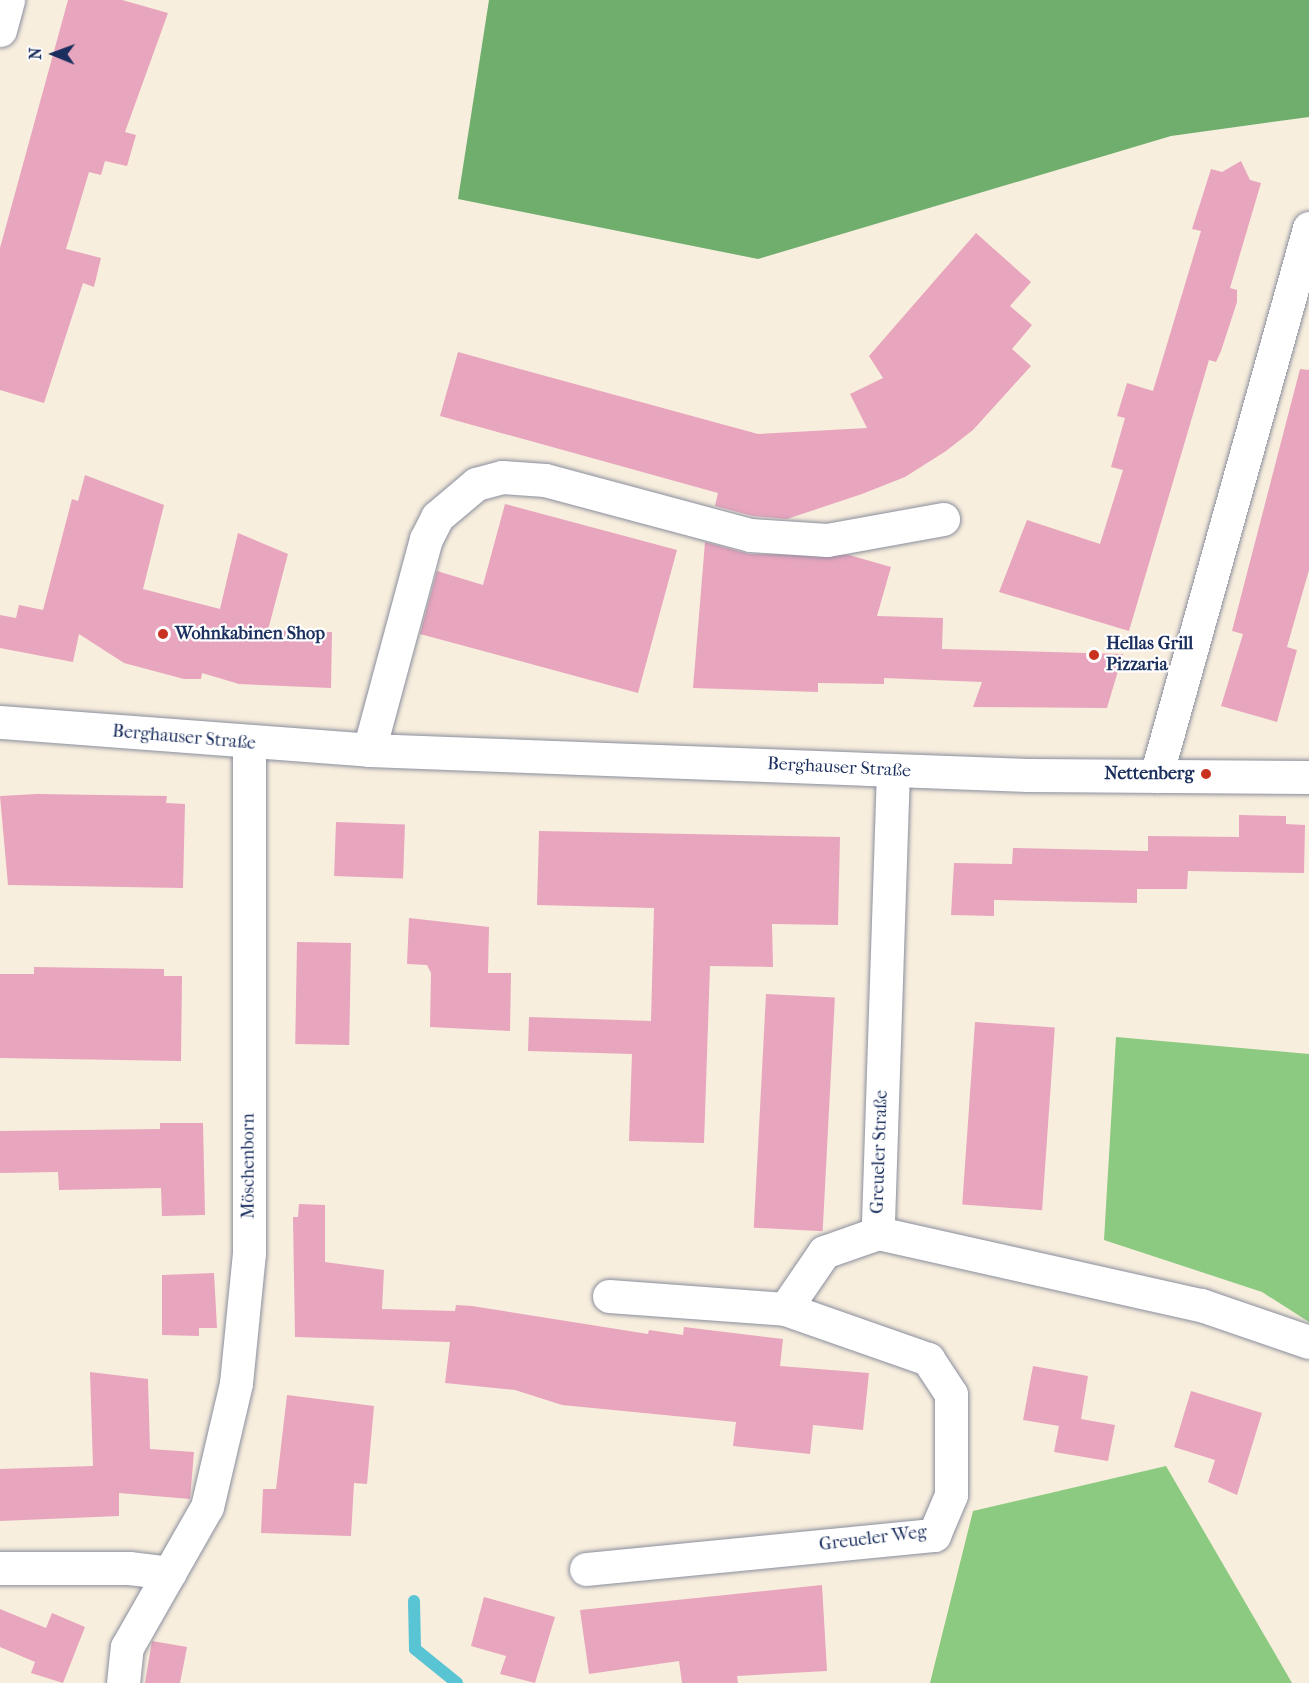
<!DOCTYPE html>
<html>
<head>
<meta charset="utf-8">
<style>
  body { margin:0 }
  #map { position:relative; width:1309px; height:1683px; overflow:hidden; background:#f8eedd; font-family:"IM FELL French Canon",serif }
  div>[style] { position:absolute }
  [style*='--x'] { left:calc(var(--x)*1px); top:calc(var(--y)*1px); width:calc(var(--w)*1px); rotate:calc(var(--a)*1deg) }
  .green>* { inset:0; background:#8bca80 }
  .forest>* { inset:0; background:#70ae6e }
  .stream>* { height:12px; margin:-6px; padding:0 6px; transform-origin:6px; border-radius:6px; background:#59c4d3 }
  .building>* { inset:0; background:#e8a5be; transform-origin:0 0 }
  .roads { filter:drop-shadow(0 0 2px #8a8e9e) drop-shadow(0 0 2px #8a8e9e) }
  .minor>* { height:33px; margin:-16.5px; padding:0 16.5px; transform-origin:16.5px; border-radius:16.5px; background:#fff }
  .tertiary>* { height:33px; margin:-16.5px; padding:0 16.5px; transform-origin:16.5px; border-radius:16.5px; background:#fff }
  .dots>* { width:16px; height:16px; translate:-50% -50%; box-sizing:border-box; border:3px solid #fff; border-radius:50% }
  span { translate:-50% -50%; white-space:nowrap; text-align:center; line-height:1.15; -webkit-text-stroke:4.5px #fff; paint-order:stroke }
  .poi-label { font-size:18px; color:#1b2f5e; font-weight:700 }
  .left { translate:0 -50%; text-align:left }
  .right { translate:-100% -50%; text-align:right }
  .street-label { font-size:18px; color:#1b2f5e }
  .north { position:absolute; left:24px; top:24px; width:60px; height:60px; -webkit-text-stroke:4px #fff; paint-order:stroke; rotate:271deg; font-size:16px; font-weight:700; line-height:24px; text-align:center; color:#1b2f5e }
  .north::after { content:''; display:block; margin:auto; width:21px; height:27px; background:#1b2f5e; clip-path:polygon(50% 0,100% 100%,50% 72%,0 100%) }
</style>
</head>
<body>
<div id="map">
  <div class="green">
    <i style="clip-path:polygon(1116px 1037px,1309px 1054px,1309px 1322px,1262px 1292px,1104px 1240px)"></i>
    <i style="clip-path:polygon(1166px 1466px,1292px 1683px,930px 1683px,973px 1511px)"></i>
  </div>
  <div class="forest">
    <i style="clip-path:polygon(489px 0,1309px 0,1309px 117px,1171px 136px,758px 259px,458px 199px)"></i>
  </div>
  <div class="stream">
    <i style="--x:414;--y:1601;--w:48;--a:88.8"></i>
    <i style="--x:415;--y:1649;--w:54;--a:39"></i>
  </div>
  <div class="building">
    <i style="clip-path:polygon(68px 0,122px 0,168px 13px,125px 132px,136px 135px,127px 166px,105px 161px,101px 175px,89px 172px,66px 249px,101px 258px,94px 287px,83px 283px,44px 403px,0 390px,0 248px)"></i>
    <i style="clip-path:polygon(1241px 161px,1250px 180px,1261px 183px,1230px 288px,1237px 290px,1237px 302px,1221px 351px,1216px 362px,1209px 360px,1129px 631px,999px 592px,1027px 520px,1100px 544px,1123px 470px,1111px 467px,1125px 418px,1117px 416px,1127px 383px,1153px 391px,1201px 231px,1192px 229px,1211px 169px,1222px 172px)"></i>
    <i style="clip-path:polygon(976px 233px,1031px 282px,1010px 306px,1032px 325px,1012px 349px,1031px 366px,973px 430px,946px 451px,905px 477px,862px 494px,787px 519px,753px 516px,715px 506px,718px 493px,440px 416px,458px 352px,758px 434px,867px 428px,850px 394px,883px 378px,869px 356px)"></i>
    <i style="clip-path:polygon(1300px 369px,1309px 370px,1309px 570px,1287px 647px,1297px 650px,1277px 722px,1221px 706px,1243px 634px,1232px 631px)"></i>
    <i style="clip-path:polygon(85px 475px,164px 505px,143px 589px,220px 609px,238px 533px,288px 554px,268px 630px,332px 632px,331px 688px,239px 684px,202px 673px,201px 679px,184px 679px,124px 663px,79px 634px,73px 662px,0 648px,0 615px,16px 618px,19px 605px,43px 610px,72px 499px,78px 501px)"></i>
    <i style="clip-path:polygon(505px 504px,677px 550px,638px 693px,420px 634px,437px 571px,483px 585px)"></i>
    <i style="clip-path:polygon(705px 542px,749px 554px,849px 555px,891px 567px,877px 616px,943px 618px,942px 649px,1123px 654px,1107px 708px,973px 707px,982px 682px,884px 678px,884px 684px,818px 683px,818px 692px,693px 688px)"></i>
    <i style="clip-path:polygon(37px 794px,167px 796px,166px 803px,185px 804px,183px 888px,8px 885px,0 796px)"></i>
    <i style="clip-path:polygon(1239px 815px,1286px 816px,1286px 824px,1305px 825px,1304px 873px,1188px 871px,1187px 889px,1137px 889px,1137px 903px,994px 900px,994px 916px,951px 915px,954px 863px,1012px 864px,1013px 848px,1148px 851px,1148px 836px,1239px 837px)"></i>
    <i style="left:336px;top:822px;width:69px;height:54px;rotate:2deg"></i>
    <i style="clip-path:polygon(539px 831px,840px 837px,838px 925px,772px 924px,773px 967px,710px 966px,704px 1143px,629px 1141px,632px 1054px,528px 1051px,529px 1017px,651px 1021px,654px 908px,537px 905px)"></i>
    <i style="clip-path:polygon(409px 918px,489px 927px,488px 973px,511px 973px,510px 1031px,430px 1027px,431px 973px,427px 965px,407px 964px)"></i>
    <i style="left:297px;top:942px;width:54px;height:102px;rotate:1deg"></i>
    <i style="clip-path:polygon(34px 967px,164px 969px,164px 976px,182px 976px,181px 1061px,0 1058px,0 974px,34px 974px)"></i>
    <i style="left:766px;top:994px;width:69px;height:234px;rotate:3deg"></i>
    <i style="left:975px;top:1022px;width:80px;height:183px;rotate:4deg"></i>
    <i style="clip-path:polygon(160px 1123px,203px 1123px,205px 1215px,162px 1216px,161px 1188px,59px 1190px,58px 1172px,0 1173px,0 1131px,160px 1129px)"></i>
    <i style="clip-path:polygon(299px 1204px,325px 1205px,325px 1262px,384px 1270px,382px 1309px,455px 1311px,456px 1305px,472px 1306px,648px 1334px,649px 1330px,683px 1335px,684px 1327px,783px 1339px,780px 1366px,869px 1373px,863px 1430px,813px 1425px,810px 1454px,733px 1446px,736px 1422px,562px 1405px,515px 1390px,445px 1383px,450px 1342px,295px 1337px,293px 1217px,298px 1217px)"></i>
    <i style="clip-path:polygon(214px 1273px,217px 1328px,199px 1328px,199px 1336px,162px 1335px,162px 1275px)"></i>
    <i style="clip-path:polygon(1033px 1366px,1088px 1376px,1081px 1419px,1115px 1425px,1108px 1461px,1054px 1452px,1059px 1426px,1023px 1420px)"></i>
    <i style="clip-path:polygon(90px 1372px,148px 1379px,150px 1449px,194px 1452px,190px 1499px,119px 1493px,119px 1516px,0 1521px,0 1469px,93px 1466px)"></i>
    <i style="clip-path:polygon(1191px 1391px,1262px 1413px,1237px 1495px,1208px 1482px,1215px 1460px,1174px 1447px)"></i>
    <i style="clip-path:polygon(287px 1395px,374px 1406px,367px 1484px,354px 1483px,351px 1536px,261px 1533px,263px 1489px,276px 1489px)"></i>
    <i style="clip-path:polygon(822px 1585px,827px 1671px,737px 1676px,738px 1683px,682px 1683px,679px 1661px,589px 1674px,580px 1610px)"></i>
    <i style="clip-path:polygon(484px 1597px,555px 1617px,535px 1683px,500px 1674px,506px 1656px,471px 1646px)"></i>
    <i style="clip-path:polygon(0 1609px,46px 1628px,52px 1613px,85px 1627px,63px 1683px,31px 1673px,35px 1662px,0 1647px)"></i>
    <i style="clip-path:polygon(152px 1641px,187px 1647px,180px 1683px,145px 1683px)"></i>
  </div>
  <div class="roads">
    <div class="minor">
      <i style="--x:0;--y:30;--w:31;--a:-75"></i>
      <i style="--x:369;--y:750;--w:219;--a:-74.9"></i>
      <i style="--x:426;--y:539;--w:25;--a:-63"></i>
      <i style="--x:437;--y:517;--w:51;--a:-40.2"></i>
      <i style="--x:476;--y:484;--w:27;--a:-15"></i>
      <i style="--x:502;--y:477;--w:43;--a:4"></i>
      <i style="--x:545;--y:480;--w:212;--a:15"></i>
      <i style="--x:750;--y:535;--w:77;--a:3.7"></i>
      <i style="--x:827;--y:540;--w:118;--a:-10.3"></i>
      <i style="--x:893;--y:770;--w:463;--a:91.9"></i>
      <i style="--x:878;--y:1233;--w:331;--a:12.6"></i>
      <i style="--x:1201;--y:1305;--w:114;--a:18.9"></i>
      <i style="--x:1156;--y:776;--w:569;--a:-74.4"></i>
      <i style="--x:609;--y:1296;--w:176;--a:4.2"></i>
      <i style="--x:785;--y:1309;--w:69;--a:-55.6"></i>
      <i style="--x:824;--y:1252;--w:57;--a:-19.4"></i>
      <i style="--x:0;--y:1568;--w:129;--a:0"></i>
      <i style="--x:129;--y:1568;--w:41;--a:7"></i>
      <i style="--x:586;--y:1569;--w:350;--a:-5.6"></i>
      <i style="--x:934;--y:1535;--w:43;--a:-67"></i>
      <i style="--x:951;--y:1495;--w:101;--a:-90"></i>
      <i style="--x:951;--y:1394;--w:42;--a:-123.3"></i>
      <i style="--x:928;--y:1359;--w:151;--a:-160.7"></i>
      <i style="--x:123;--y:1683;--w:36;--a:-84"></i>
      <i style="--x:127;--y:1647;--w:161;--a:-60.3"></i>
      <i style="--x:207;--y:1507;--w:127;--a:-76.8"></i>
      <i style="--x:236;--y:1383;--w:131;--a:-84.3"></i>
      <i style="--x:249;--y:1253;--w:509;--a:-90"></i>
    </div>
    <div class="tertiary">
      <i style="--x:0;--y:722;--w:370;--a:4.3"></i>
      <i style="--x:369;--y:750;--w:659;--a:2.17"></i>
      <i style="--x:1028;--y:775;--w:281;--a:0.4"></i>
    </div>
  </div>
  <div class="dots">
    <i style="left:163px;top:634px;background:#c8321e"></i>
    <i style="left:1094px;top:655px;background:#c8321e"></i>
    <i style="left:1206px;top:774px;background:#c8321e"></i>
  </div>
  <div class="poi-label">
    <span class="left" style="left:175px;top:634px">Wohnkabinen Shop</span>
    <span class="left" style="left:1106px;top:655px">Hellas Grill<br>Pizzaria</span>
    <span class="right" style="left:1194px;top:774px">Nettenberg</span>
  </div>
  <div class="street-label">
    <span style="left:184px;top:738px;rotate:5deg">Berghauser Straße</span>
    <span style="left:839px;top:768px;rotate:3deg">Berghauser Straße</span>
    <span style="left:880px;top:1152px;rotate:-88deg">Greueler Straße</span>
    <span style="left:249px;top:1166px;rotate:-90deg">Möschenborn</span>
    <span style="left:873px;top:1539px;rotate:-7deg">Greueler Weg</span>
  </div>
  <div class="north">N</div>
</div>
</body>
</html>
